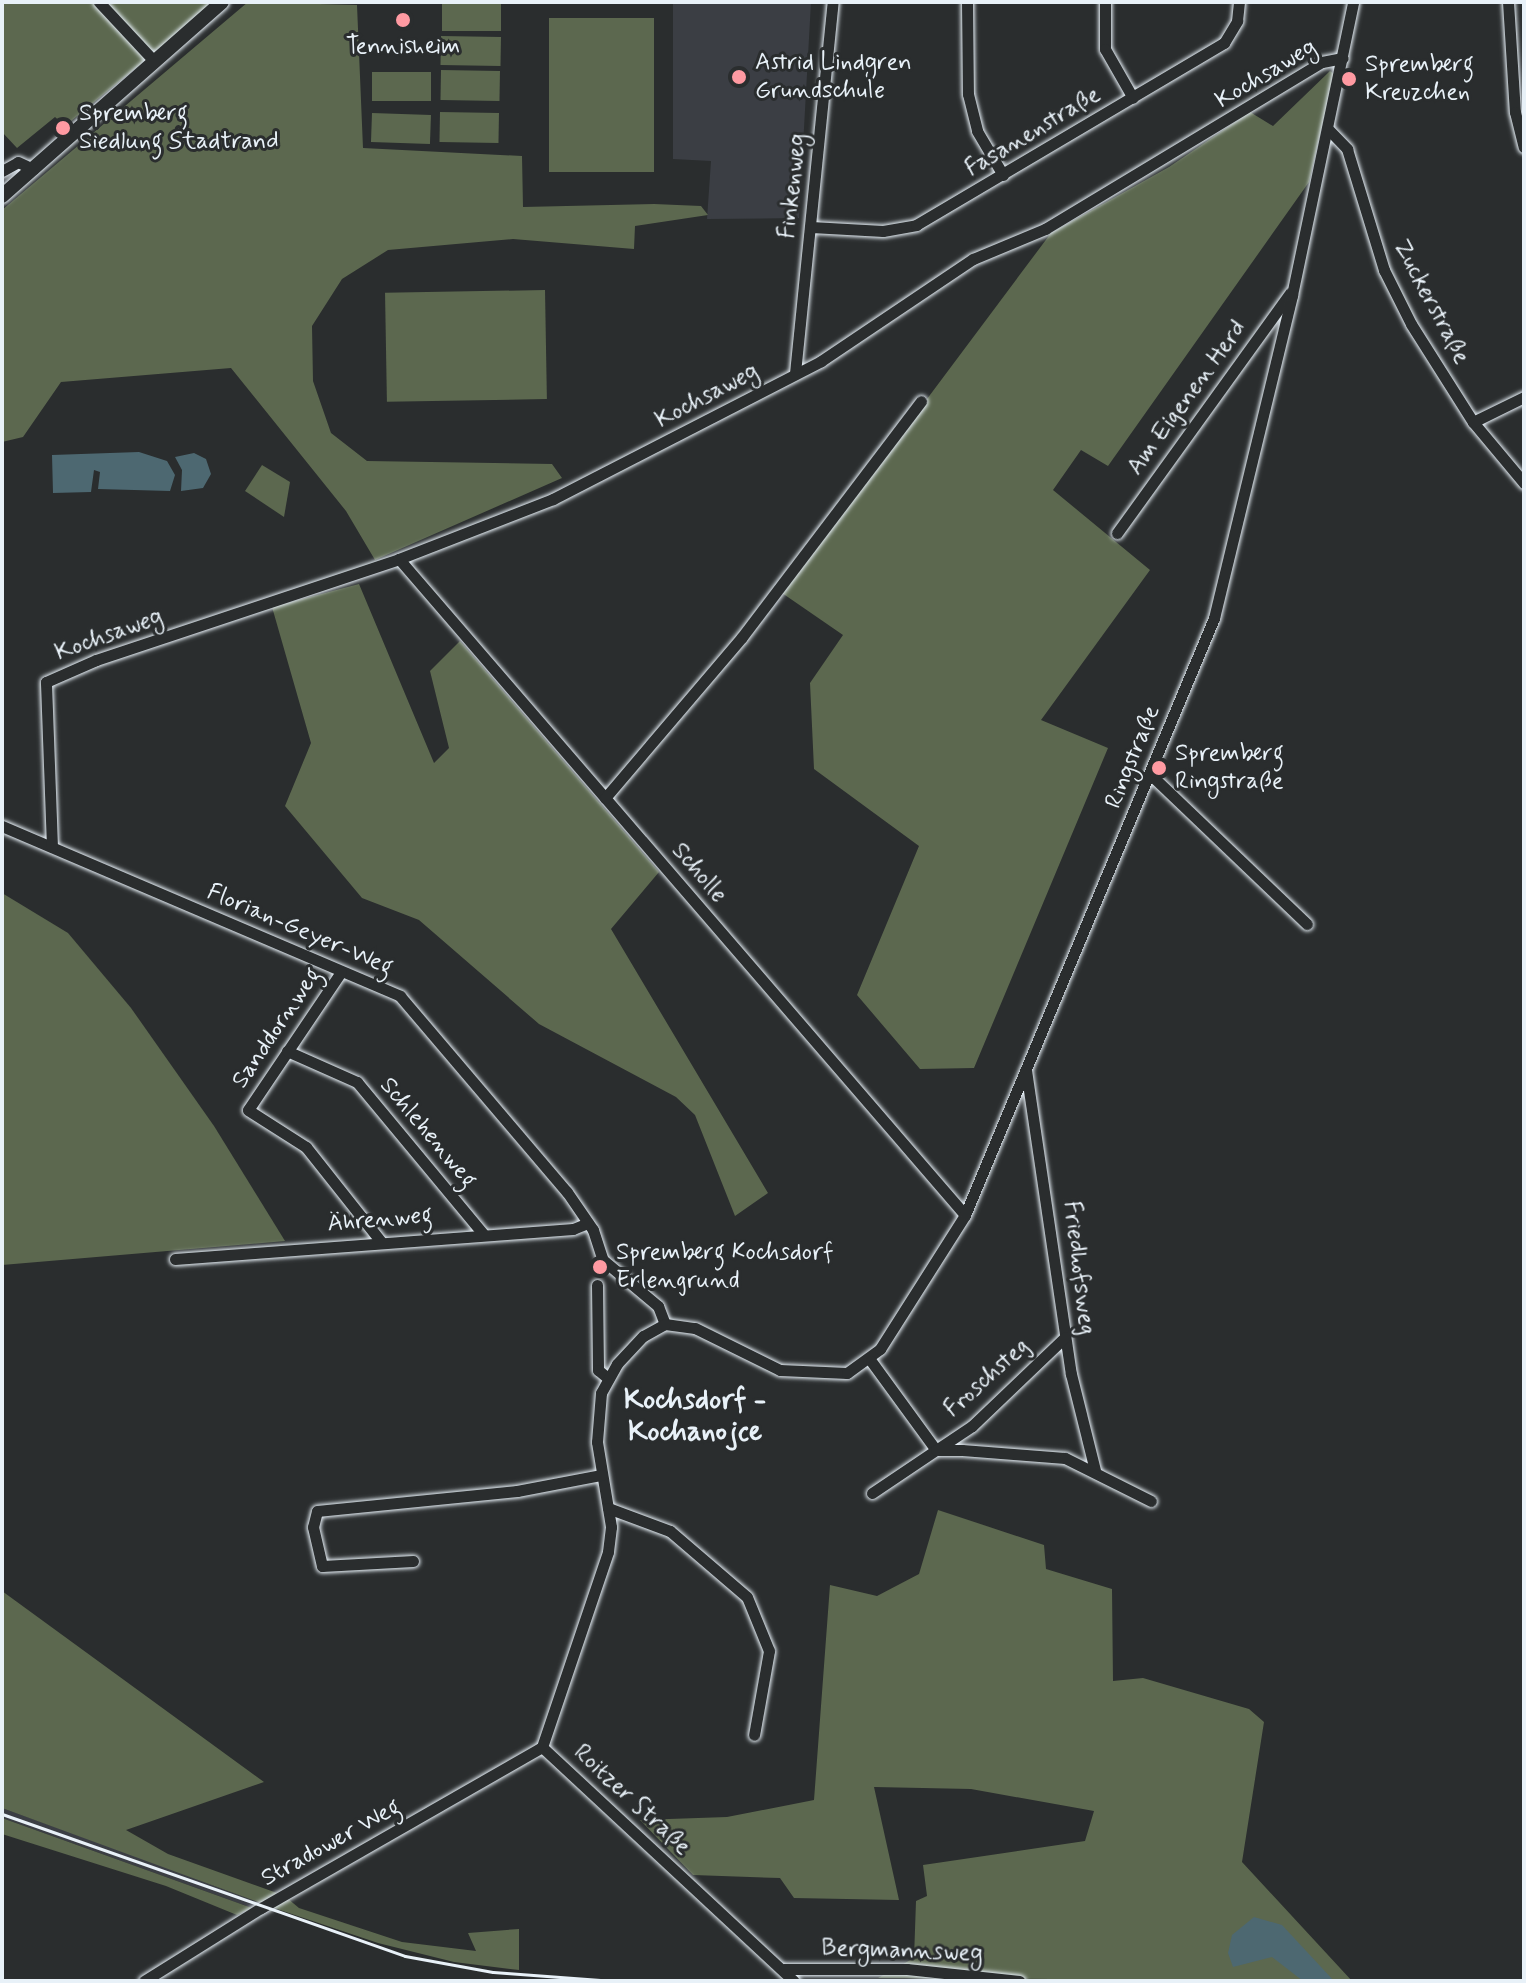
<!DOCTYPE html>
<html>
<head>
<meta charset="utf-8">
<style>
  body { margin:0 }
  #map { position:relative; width:1526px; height:1983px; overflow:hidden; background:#2a2d2e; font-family:Mynerve,sans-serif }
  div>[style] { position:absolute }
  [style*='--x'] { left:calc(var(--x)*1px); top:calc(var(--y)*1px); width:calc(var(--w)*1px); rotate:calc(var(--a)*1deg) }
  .built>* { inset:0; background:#3b3e44 }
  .green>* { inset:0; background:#5c684f; transform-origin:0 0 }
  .water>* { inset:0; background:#4d6871 }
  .roads { filter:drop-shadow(0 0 2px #e8f1f8) drop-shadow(0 0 2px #e8f1f8) }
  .minor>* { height:11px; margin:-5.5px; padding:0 5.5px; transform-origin:5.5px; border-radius:5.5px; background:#2a2d2e }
  .tertiary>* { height:14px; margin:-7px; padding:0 7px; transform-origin:7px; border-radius:7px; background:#2a2d2e }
  .rail>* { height:3px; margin:-1.5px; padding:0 1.5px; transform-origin:1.5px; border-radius:1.5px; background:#e8f1f8 }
  .dots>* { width:22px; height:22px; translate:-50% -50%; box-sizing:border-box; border:4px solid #2a2d2e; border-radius:50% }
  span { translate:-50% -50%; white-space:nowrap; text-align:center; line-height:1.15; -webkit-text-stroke:6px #2a2d2e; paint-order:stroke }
  .poi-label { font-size:24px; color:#e8f1f8 }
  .left { translate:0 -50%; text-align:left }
  .street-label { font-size:24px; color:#e8f1f8 }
  .quarter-label { font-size:28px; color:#e8f1f8; font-weight:700 }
  .frame { position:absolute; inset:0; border:4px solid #e8f1f8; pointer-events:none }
</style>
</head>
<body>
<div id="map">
  <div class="built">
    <i style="clip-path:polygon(673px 2px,811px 2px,799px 218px,707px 219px,711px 161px,673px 159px)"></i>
    <i style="clip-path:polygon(2px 1808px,117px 1849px,261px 1903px,252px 1908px,2px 1818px)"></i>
  </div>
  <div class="green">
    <i style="clip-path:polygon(2px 2px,216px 2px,65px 126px,55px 117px,17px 148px,2px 132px)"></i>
    <i style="clip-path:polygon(248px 2px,357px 5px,363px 148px,522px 156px,523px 207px,654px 204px,701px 206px,708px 215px,635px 226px,634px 249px,513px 239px,388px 250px,342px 279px,312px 326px,313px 381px,331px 433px,367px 461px,552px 464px,562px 478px,375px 560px,346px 511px,231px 368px,61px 382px,23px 437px,2px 442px,2px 210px)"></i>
    <i style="left:442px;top:3px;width:59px;height:28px"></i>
    <i style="left:654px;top:18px;width:154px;height:105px;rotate:90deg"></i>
    <i style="left:441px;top:36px;width:60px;height:29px;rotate:1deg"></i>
    <i style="left:441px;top:70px;width:59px;height:30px;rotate:1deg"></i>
    <i style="clip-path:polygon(1330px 71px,1334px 74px,1309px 182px,1108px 466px,1081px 450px,1053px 490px,1150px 570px,1041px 720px,1108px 748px,974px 1068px,920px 1069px,857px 995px,919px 846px,814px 769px,810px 683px,843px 635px,782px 593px,1051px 233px,1169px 167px,1250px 112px,1273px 126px)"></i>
    <i style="left:372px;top:72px;width:59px;height:29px"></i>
    <i style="left:440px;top:112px;width:59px;height:30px;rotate:1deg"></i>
    <i style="left:372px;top:113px;width:59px;height:29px;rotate:2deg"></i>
    <i style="left:545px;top:290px;width:109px;height:160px;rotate:89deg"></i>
    <i style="clip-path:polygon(262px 465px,290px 482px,284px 517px,245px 491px)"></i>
    <i style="clip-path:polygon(359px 584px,434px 763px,449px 748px,430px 671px,460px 641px,659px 872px,611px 929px,768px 1193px,735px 1216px,695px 1115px,676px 1097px,539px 1024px,419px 920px,362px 898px,285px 806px,311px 743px,272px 607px)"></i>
    <i style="clip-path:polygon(2px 893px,68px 933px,131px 1008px,214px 1126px,285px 1241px,2px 1265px)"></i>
    <i style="clip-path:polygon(938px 1510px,1044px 1545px,1046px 1569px,1112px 1589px,1113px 1681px,1143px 1678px,1249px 1709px,1264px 1722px,1242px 1862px,1352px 1981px,878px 1978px,914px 1958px,916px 1901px,927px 1896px,923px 1865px,1085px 1841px,1094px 1811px,971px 1789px,874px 1787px,899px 1900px,794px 1898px,780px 1878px,693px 1875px,640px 1820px,727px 1817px,814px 1800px,830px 1585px,877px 1596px,919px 1574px)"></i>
    <i style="clip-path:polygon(2px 1591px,264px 1782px,126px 1830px,168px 1854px,277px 1893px,261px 1903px,2px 1808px)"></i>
    <i style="clip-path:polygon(2px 1818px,252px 1908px,237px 1915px,166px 1886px,2px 1834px)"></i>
    <i style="clip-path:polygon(287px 1898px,299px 1908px,402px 1942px,476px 1951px,468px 1933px,519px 1929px,519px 1970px,454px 1962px,378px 1943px,271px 1907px)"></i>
  </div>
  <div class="water">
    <i style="clip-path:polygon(139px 452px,167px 461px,175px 475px,170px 491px,98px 489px,100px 472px,94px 470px,91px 492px,53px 493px,52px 455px)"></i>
    <i style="clip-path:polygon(194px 453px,206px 459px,211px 474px,203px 488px,181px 491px,182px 470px,175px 457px)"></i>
    <i style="clip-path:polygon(1254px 1917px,1282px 1925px,1334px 1981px,1303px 1981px,1272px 1957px,1233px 1967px,1228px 1953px,1232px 1935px)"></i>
  </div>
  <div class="roads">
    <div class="minor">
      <i style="--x:99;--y:2;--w:81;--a:47"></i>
      <i style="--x:967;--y:2;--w:92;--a:89.4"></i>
      <i style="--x:968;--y:94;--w:38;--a:76"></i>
      <i style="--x:977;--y:131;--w:51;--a:59.4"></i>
      <i style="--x:1105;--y:2;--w:47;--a:90"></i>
      <i style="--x:1105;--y:49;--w:56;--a:60.3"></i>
      <i style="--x:1508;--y:2;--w:110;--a:86.4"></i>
      <i style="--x:1515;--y:112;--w:36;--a:76"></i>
      <i style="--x:1328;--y:129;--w:28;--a:46"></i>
      <i style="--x:1347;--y:149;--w:127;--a:73"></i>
      <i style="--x:1384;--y:270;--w:60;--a:63.4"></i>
      <i style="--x:1411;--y:324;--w:116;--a:57.7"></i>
      <i style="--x:1473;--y:422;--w:80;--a:50.1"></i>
      <i style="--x:2;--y:171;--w:18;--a:-29"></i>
      <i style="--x:18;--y:162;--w:17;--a:25"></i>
      <i style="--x:811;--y:227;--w:72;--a:3.2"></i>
      <i style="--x:883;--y:231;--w:34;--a:-10"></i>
      <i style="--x:916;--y:225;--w:358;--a:-30.6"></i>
      <i style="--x:1224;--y:43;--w:26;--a:-59"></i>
      <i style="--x:1237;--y:21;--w:19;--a:-84"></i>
      <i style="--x:795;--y:373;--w:373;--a:-84.2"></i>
      <i style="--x:1473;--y:422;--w:57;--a:-26.1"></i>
      <i style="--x:1117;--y:533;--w:296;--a:-54.2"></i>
      <i style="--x:399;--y:559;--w:866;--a:49.21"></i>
      <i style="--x:1150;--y:774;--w:217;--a:43.7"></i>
      <i style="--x:605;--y:798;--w:211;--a:-49.6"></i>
      <i style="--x:742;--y:637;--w:296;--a:-52.8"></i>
      <i style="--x:2;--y:826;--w:433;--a:23.1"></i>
      <i style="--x:400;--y:996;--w:257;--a:49.6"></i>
      <i style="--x:567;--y:1192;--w:46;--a:55.6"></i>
      <i style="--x:593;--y:1230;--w:32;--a:72"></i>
      <i style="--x:603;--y:1260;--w:72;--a:39.9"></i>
      <i style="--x:658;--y:1306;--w:19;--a:69"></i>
      <i style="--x:52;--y:847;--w:165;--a:-92.1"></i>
      <i style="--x:46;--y:682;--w:55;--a:-23.7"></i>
      <i style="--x:96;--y:660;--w:319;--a:-18.4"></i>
      <i style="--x:399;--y:559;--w:165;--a:-21.3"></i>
      <i style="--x:553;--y:499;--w:301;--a:-27.2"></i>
      <i style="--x:821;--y:361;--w:183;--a:-33.9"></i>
      <i style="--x:973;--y:259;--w:78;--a:-22.6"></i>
      <i style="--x:1045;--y:229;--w:323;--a:-31.1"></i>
      <i style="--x:1322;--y:62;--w:21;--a:-11"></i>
      <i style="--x:341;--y:972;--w:166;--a:124"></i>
      <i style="--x:248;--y:1110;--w:69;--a:32.5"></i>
      <i style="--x:306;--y:1147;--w:122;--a:51.6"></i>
      <i style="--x:287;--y:1051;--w:77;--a:23.9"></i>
      <i style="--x:357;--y:1082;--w:197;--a:50.3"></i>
      <i style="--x:1026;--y:1070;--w:307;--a:81.6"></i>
      <i style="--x:1071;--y:1374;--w:99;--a:76"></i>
      <i style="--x:175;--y:1259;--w:399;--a:-4.3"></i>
      <i style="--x:573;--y:1229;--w:16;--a:-22"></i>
      <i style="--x:597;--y:1285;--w:85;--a:89.3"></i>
      <i style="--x:598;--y:1370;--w:13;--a:39"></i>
      <i style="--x:665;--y:1324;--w:30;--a:8"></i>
      <i style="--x:695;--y:1328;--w:95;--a:26.3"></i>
      <i style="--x:780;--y:1370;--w:67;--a:2.6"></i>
      <i style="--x:847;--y:1373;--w:41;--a:-36"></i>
      <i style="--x:880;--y:1349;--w:159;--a:-57.6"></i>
      <i style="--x:965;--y:1215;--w:647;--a:-67.36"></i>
      <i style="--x:1214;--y:618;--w:332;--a:-76.4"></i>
      <i style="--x:1292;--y:295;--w:299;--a:-78.2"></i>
      <i style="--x:665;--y:1324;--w:25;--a:151"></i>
      <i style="--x:643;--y:1336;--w:38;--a:133"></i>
      <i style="--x:617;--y:1364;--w:33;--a:119"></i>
      <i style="--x:601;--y:1393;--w:49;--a:94.7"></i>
      <i style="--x:597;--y:1442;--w:86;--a:80.6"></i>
      <i style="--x:611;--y:1527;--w:25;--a:97"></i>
      <i style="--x:608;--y:1552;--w:206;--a:108.7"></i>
      <i style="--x:542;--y:1747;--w:344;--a:42.9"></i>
      <i style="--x:871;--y:1361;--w:110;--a:53.9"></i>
      <i style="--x:936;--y:1450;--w:43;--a:-33.7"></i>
      <i style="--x:972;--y:1426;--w:129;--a:-43.7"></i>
      <i style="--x:872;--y:1493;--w:77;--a:-33.9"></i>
      <i style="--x:936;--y:1450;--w:26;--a:0"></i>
      <i style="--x:962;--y:1450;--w:103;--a:4.4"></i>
      <i style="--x:1065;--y:1458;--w:96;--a:26.6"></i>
      <i style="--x:608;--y:1508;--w:66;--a:20.4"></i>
      <i style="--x:670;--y:1531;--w:101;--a:40.6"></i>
      <i style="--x:747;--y:1597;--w:58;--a:67.8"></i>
      <i style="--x:769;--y:1651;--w:85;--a:100.1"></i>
      <i style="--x:413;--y:1561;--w:91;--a:176.9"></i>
      <i style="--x:322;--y:1566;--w:40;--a:-103"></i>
      <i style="--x:313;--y:1527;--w:16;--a:-76"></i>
      <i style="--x:317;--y:1511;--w:201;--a:-5.7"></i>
      <i style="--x:517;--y:1491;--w:86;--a:-10.8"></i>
      <i style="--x:784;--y:1969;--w:123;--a:0"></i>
      <i style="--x:907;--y:1969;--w:113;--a:6.1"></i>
      <i style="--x:144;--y:1981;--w:138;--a:-32"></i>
      <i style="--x:261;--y:1908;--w:324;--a:-29.8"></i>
    </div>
    <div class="tertiary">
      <i style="--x:2;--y:196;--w:293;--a:-41.4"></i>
    </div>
  </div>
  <div class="rail">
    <i style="--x:2;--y:1814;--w:427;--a:19.4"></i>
    <i style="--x:405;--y:1956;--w:89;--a:10.3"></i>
    <i style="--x:493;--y:1972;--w:121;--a:4.3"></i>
  </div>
  <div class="dots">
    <i style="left:403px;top:20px;background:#ff9aa2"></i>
    <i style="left:739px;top:77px;background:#ff9aa2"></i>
    <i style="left:1349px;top:79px;background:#ff9aa2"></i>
    <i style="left:63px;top:128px;background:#ff9aa2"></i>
    <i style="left:1159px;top:768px;background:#ff9aa2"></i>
    <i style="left:600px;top:1267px;background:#ff9aa2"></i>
  </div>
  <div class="poi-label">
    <span style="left:403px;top:47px">Tennisheim</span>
    <span class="left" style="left:755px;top:77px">Astrid Lindgren<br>Grundschule</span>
    <span class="left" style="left:1365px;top:79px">Spremberg<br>Kreuzchen</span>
    <span class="left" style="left:79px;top:128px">Spremberg<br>Siedlung Stadtrand</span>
    <span class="left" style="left:1175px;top:768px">Spremberg<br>Ringstraße</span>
    <span class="left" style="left:616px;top:1267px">Spremberg Kochsdorf<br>Erlengrund</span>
  </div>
  <div class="street-label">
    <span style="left:1266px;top:74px;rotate:-31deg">Kochsaweg</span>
    <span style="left:1033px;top:132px;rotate:-31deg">Fasanenstraße</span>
    <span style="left:793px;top:186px;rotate:-84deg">Finkenweg</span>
    <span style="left:1431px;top:302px;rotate:62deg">Zuckerstraße</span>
    <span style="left:707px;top:396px;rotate:-28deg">Kochsaweg</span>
    <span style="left:1187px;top:398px;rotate:-54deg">Am Eigenen Herd</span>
    <span style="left:109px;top:635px;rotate:-20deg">Kochsaweg</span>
    <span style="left:1133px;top:757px;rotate:-68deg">Ringstraße</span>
    <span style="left:699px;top:873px;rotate:49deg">Scholle</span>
    <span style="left:300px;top:930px;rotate:23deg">Florian-Geyer-Weg</span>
    <span style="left:277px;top:1028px;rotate:-56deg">Sanddornweg</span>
    <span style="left:428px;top:1133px;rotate:50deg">Schlehenweg</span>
    <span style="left:380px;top:1220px;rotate:-5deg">Ährenweg</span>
    <span style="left:1079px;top:1268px;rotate:83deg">Friedhofsweg</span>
    <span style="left:987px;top:1378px;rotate:-42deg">Froschsteg</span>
    <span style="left:632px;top:1800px;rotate:43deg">Roitzer Straße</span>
    <span style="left:331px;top:1843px;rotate:-29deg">Stradower Weg</span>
    <span style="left:902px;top:1951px;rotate:2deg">Bergmannsweg</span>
  </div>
  <div class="quarter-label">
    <span style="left:695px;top:1417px">Kochsdorf -<br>Kochanojce</span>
  </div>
  <div class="frame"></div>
</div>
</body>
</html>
